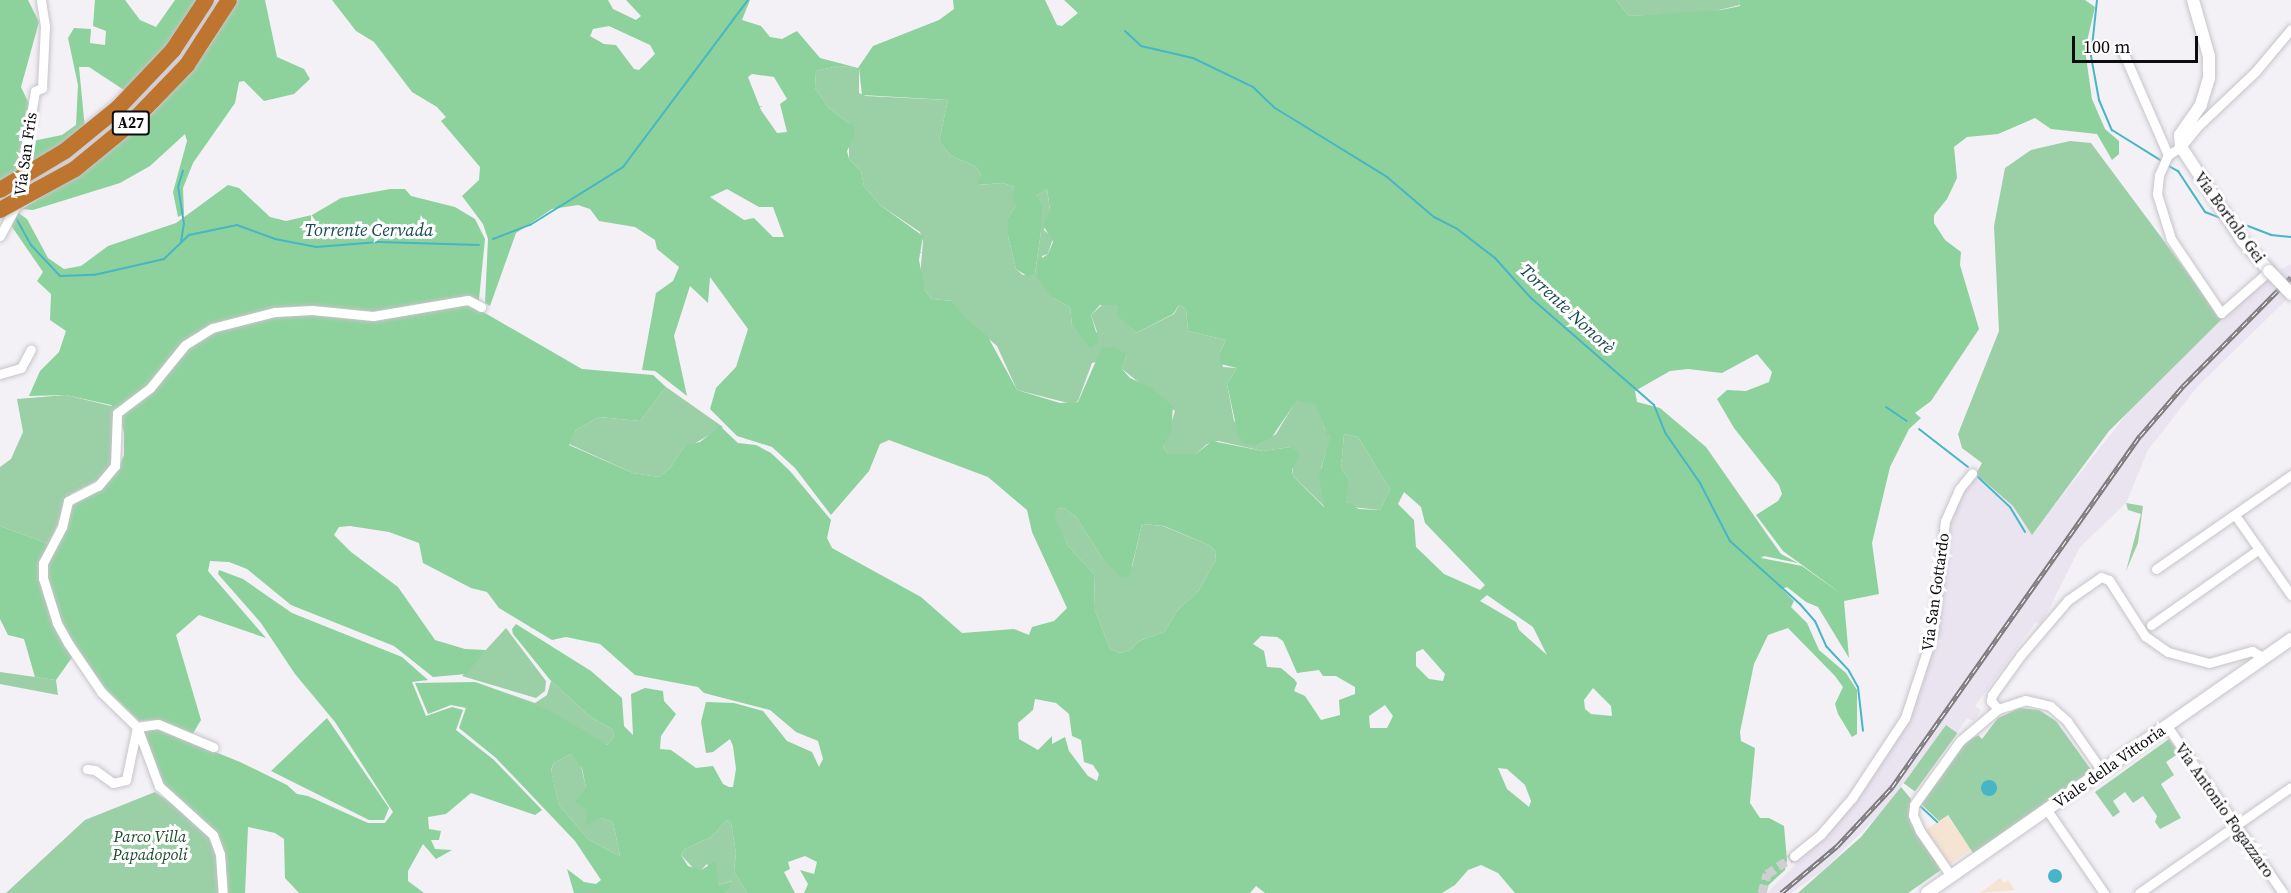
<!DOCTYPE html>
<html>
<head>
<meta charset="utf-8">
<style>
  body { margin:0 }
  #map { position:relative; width:2291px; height:893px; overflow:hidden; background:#f3f0f6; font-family:"Source Serif 4",serif }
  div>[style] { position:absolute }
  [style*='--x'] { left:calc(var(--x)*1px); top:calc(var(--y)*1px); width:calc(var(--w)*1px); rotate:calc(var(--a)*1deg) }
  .commercial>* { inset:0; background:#f6e4d3; transform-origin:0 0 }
  .built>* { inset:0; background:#eae3f0 }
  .green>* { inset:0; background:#9bcfa6; transform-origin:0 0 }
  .forest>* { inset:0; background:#8dd29c }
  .water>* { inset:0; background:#46b6c7 }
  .round { border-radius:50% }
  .stream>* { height:2px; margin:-1px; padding:0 1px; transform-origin:1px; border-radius:1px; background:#46b6c7 }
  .minor-tunnel>* { height:9px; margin-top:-4.5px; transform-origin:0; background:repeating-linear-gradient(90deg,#d0ced3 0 9px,transparent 0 13.5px) }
  .roads { filter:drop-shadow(0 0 2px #c6c4c9) drop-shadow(0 0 2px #c6c4c9) }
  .minor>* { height:9px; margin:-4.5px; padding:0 4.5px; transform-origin:4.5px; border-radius:4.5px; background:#fff }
  .tertiary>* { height:12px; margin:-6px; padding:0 6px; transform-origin:6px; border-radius:6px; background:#fff }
  .rail>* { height:4.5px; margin-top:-2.25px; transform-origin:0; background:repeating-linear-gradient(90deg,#fff 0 7px,#7b7a7d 0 14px); box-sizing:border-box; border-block:2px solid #7b7a7d }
  .bridges { filter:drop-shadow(0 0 2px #c6c4c9) drop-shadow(0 0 2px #c6c4c9) }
  .tertiary-bridge>* { height:12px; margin:-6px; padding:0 6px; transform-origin:6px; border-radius:6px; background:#fff }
  .motorway-bridge>* { height:16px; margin:-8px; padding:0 8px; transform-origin:8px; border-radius:8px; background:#bd752f }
  span { translate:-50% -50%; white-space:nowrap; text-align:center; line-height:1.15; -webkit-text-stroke:6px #fff; paint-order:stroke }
  .shield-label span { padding:2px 4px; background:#fff; border:2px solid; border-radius:4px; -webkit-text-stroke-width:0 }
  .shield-label { font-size:15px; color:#0d0c0e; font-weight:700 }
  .street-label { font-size:16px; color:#0d0c0e }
  .park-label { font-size:16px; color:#194b29; font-style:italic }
  .water-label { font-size:18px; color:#1a4b52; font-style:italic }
  .scale { position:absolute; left:2072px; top:36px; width:126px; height:27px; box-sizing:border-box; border:3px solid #0d0c0e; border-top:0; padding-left:8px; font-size:18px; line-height:21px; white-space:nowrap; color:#0d0c0e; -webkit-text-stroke:4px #fff; paint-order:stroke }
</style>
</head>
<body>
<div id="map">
  <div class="commercial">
    <i style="left:1947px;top:815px;width:42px;height:26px;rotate:55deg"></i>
    <i style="clip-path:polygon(2000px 878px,2004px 883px,2008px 880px,2015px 890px,1980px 893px)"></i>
  </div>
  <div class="built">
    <i style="clip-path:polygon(2291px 264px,2291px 295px,2197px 387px,2148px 450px,2126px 503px,2080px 547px,2041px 625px,2036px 622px,1975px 706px,1981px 710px,1974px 721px,1967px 718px,1948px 746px,1916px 766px,1884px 810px,1822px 871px,1791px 893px,1767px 893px,1795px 865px,1793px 860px,1858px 795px,1901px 730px,1932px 653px,1941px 641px,1936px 637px,1948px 531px,1960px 498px,1976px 474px,2013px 506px,2032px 534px,2137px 401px,2222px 319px,2275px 272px)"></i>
  </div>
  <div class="green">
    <i style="clip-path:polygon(1616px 0,1739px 0,1740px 5px,1711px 12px,1629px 16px)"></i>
    <i style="clip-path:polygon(838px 66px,859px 68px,859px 93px,866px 96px,948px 100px,939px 141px,951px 156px,975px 166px,981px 174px,978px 185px,1003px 183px,1015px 187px,1016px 206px,1008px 217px,1008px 236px,1016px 269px,1023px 275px,1035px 274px,1041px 231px,1036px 196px,1047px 189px,1050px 210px,1044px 230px,1053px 238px,1048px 254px,1042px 256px,1053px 298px,1070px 307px,1072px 325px,1085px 340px,1097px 332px,1091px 315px,1104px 303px,1116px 305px,1119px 316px,1136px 333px,1174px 314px,1179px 305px,1186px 309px,1188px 331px,1226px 340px,1220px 352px,1223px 367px,1237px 368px,1227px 384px,1234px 421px,1257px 446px,1276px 434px,1297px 399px,1317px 405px,1325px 430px,1332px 435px,1321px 468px,1325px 507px,1293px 476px,1291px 447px,1263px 451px,1218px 441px,1207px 444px,1196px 454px,1168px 454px,1163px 447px,1175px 411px,1122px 369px,1127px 354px,1092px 363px,1078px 401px,1072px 404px,1017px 390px,997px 346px,960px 314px,953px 301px,932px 299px,925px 291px,920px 278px,923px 241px,920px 232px,880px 205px,864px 186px,861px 171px,849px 159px,849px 123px,829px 108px,815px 88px,816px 71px)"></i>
    <i style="clip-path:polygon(2070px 141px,2091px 143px,2222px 319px,2109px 431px,2032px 535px,2013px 506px,1976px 474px,1982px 463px,1962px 448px,1958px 434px,1999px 331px,1994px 226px,2005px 168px,2031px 150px)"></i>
    <i style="clip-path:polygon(666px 387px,723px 427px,692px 445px,685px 445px,670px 468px,659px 477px,633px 473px,569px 444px,576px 430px,599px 417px,640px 421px)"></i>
    <i style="clip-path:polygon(66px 395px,115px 407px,120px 454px,98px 480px,71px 494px,49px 544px,0 526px,0 467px,11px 459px,23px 432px,17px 399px)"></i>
    <i style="clip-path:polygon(1344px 434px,1358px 437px,1390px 489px,1380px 510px,1351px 507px,1343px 498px,1349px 479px,1341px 469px)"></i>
    <i style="clip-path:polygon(2126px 503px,2143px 506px,2138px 543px,2126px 571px,2141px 514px,2128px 510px)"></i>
    <i style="clip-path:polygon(1064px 508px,1076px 517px,1103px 559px,1132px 567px,1142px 524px,1163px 526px,1209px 545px,1215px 551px,1216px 560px,1199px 590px,1177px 611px,1164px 632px,1139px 641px,1130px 650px,1120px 653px,1110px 649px,1095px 610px,1094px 574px,1068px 546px,1054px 519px,1056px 509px)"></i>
    <i style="clip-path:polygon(506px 628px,546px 681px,545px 691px,536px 698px,462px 676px)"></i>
    <i style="clip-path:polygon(0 672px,56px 680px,58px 695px,0 684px)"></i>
    <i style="clip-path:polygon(551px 681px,592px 718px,612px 729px,614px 737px,607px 745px,475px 682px,535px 703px,547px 695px)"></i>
    <i style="clip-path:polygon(2020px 708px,2039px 710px,2056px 721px,2092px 771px,1975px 856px,1948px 815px,1939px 821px,1920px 803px,1960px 746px,1978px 735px,1982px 739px,1998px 718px)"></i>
    <i style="left:1946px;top:725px;width:14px;height:72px;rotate:36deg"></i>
    <i style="clip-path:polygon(2169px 739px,2179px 753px,2166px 762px,2174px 775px,2161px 784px,2181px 818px,2160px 829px,2155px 822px,2157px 816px,2143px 796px,2133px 803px,2125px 792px,2113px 801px,2120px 812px,2113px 817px,2095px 792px)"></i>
    <i style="clip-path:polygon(571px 754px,580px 761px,586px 788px,601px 818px,613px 822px,620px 856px,589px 840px,559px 805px,551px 771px,554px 763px)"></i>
    <i style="clip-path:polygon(1901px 787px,1911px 799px,1910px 822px,1941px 870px,1908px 893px,1798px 893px,1861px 837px)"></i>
    <i style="clip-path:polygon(155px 792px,204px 826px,216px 847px,220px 893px,6px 893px,85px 820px)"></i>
    <i style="clip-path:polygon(727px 820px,731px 823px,736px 853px,734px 871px,747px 893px,726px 893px,732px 881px,718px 885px,707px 864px,701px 870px,694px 869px,681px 855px,685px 849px,711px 837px)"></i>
  </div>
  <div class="forest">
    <i style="clip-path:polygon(0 0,28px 0,39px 22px,21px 87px,31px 108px,18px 172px,0 182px)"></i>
    <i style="clip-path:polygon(95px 0,125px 0,140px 20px,156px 27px,175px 0,200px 0,167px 47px,127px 92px,89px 67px,79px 67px,85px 129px,24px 169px,28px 142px,62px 135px,76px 125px,78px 85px,68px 38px,74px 28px,91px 29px,90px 43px,105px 45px,106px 31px,93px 26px)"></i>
    <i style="clip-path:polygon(238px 0,265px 0,277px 57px,304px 69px,310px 79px,294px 94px,264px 101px,244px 81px,239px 82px,235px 103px,193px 163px,183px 188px,184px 214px,178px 217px,173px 192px,187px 141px,185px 134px,150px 166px,120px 183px,33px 210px,22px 209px,87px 169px,152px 114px,207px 50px)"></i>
    <i style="clip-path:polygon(evenodd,332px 0,608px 0,613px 9px,636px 20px,641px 16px,626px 0,750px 0,742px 20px,761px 26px,770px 37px,782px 39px,797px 31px,820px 58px,858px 68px,873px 46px,939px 20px,954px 9px,953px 0,1045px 0,1057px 25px,1062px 26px,1078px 13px,1064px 0,1616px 0,1629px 16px,1721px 10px,1740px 6px,1739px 0,2085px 0,2095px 7px,2085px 50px,2092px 99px,2105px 129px,2119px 141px,2119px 154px,2112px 160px,2097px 134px,2051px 129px,2035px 118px,1998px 134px,1967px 137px,1954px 147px,1957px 178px,1947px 199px,1934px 215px,1934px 223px,1945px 240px,1961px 252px,1960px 265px,1979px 329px,1931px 401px,1915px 413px,1921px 418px,1909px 429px,1890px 467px,1872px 543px,1879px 594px,1844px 601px,1849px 658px,1818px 607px,1806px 602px,1787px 587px,1782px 589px,1794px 601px,1791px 607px,1807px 623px,1819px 650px,1846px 673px,1857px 690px,1857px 734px,1852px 737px,1838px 714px,1835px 704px,1843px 687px,1835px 676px,1788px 628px,1768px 635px,1754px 664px,1740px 732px,1741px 741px,1755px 748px,1750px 803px,1760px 818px,1769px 818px,1784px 826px,1787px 860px,1785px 870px,1760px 893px,1515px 893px,1498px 873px,1481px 865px,1468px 870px,1455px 885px,1442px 893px,1265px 893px,1256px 886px,1250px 893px,804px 893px,808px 884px,800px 870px,814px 874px,817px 862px,805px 856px,788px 862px,790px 869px,784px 872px,795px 893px,747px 893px,734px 871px,736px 853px,731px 823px,727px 820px,711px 837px,685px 849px,681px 855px,688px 866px,701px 870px,716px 861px,718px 885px,733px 881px,726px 893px,574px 893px,567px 869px,584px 882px,596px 884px,601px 880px,575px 841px,496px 758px,459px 728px,466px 708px,451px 705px,428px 714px,415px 683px,475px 682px,553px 712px,607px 745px,614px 737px,612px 729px,592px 718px,551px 681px,513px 634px,512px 629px,516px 624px,591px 671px,622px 698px,624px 726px,633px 735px,631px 694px,645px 688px,663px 691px,664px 701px,676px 714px,661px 736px,660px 749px,671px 750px,696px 768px,713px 766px,723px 784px,729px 787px,733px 787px,736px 769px,733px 746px,730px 739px,713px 752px,706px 753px,701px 722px,706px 702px,734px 703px,763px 711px,787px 741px,812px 752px,819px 767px,823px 759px,818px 741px,796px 732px,770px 710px,704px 693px,698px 687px,635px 675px,600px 644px,566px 637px,552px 640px,499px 608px,487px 592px,471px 588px,423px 563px,419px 543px,389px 532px,350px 526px,339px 527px,334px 535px,351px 552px,398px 587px,435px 640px,465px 649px,486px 650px,466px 674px,433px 677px,394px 646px,291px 605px,247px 569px,229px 562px,210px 561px,208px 571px,266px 638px,199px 615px,176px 635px,201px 720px,192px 735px,155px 720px,139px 721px,104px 687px,65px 632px,44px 567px,71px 499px,117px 471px,124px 455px,124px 433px,120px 415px,111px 405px,66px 395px,29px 396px,40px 371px,59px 352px,66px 331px,50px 320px,51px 294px,37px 281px,43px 272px,10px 224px,17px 212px,27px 219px,48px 258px,64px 269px,81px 266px,108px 246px,176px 223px,228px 185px,239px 188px,270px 217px,286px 221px,312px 215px,341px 198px,390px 189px,405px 189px,411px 196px,455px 207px,475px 219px,485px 239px,478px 309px,582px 369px,653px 375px,666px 387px,640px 421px,599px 417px,576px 430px,569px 445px,633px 473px,659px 477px,670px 468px,685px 445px,700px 442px,720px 426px,738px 443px,756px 445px,771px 453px,790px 471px,831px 520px,827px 538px,832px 548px,921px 597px,962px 633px,1014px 629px,1029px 635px,1032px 627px,1054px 621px,1067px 608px,1032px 532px,1027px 510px,988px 477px,889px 440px,880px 444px,869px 471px,831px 515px,795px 468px,772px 447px,737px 436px,710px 409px,716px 388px,736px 367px,748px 329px,710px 277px,708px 303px,690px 286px,674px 336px,687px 396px,655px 371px,642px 370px,656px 293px,673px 281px,679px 267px,657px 249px,655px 240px,635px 227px,599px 221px,590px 209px,578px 205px,552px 209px,516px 233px,490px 306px,485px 303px,488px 239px,483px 224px,462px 196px,479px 180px,480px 167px,441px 121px,446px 117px,437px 107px,412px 92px,374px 42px,356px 31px,332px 0,609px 26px,650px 45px,655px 54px,639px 70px,634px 69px,616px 45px,604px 44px,590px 36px,593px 29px,609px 26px,332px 0,838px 66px,859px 68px,862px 95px,948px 100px,939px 141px,951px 156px,975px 166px,981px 174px,977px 185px,1003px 183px,1015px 187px,1012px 196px,1016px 206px,1008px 217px,1008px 236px,1016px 269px,1027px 276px,1035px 274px,1041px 231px,1042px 205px,1036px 196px,1047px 189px,1050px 210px,1043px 225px,1053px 242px,1048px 254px,1038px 261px,1037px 278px,1053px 298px,1070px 307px,1072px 325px,1090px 348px,1099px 342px,1091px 315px,1100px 305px,1116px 305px,1118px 316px,1136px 333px,1173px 314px,1179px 305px,1186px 309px,1188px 331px,1226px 340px,1220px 352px,1220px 364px,1237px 368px,1227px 384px,1238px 435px,1244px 443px,1257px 446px,1272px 437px,1297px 400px,1316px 405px,1327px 435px,1331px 435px,1319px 476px,1324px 507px,1293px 476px,1292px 469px,1300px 454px,1291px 447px,1263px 451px,1212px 441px,1196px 454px,1168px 454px,1163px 447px,1171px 431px,1173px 406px,1150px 387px,1130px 378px,1122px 369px,1127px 354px,1115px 348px,1102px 347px,1078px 402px,1060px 403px,1017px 390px,988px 337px,961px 314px,953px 301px,932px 299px,925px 291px,919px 260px,923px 236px,880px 205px,864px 186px,861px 171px,849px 159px,847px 151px,855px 135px,853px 126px,829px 108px,815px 88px,816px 71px,838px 66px,332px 0,752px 74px,774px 77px,787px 99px,780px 104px,787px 132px,777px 133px,761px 110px,748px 77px,752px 74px,332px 0,727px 189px,759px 207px,773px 207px,784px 237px,773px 237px,754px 218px,744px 220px,710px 197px,727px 189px,332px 0,1757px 354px,1772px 372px,1769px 382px,1746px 391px,1727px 390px,1717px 399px,1734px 428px,1779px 485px,1782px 494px,1778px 501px,1756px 515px,1783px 551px,1843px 595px,1802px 566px,1761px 558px,1764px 556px,1798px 563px,1781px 554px,1771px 540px,1706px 447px,1660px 408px,1637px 402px,1635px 391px,1670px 371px,1688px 369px,1722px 373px,1757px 354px,332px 0,1344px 434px,1358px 437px,1390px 489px,1380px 510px,1359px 509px,1346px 502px,1349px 479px,1341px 469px,1344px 434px,332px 0,1404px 492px,1421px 507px,1425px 523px,1485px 585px,1480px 590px,1444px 574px,1416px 547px,1414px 520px,1398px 504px,1404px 492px,332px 0,1064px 508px,1076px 517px,1103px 559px,1121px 577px,1127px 578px,1130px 574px,1142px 524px,1164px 526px,1209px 545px,1215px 551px,1216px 560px,1199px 590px,1177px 611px,1164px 632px,1139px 641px,1130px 650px,1120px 653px,1110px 649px,1095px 610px,1094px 574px,1068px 546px,1055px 519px,1057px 509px,1064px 508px,332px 0,1487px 595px,1533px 627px,1547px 655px,1519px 630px,1516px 622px,1480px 601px,1487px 595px,332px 0,1261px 636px,1277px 637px,1283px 641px,1297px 673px,1319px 670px,1323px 676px,1336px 676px,1355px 687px,1355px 694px,1339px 700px,1340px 715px,1321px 720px,1305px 696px,1294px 691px,1297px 683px,1294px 679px,1281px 668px,1267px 667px,1264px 651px,1253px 644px,1261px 636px,332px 0,1423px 649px,1445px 674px,1443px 681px,1429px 679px,1416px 666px,1416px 652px,1423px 649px,332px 0,1593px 688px,1611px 706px,1612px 716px,1591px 714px,1585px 709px,1584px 700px,1593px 688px,332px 0,1035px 699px,1056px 703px,1069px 714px,1072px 736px,1081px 740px,1084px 762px,1093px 765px,1099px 774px,1097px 781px,1088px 776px,1069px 751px,1065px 737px,1052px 744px,1052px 736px,1038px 750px,1019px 739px,1018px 723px,1033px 710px,1035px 699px,332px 0,1385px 705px,1393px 716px,1387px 728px,1370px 728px,1369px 716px,1385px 705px,332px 0,571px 754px,582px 768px,586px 788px,575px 802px,588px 810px,585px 826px,601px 818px,613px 822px,620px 856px,589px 840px,559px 805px,551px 770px,554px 763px,571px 754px,332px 0,1498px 768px,1507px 769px,1525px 785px,1531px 801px,1529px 807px,1507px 789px,1498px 768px)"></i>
    <i style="clip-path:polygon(0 526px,49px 544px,42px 562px,56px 623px,76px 652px,56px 680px,35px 677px,24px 639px,8px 635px,0 619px)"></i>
    <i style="clip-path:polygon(219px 570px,243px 579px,292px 613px,402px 657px,428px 680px,412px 682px,426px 716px,452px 707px,463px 710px,456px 730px,494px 760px,542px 810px,535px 815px,471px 793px,446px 814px,428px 817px,429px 829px,441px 831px,439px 840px,431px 840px,435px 849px,452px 850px,436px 859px,423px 844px,408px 871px,408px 881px,424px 893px,299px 893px,285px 878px,284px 839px,275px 833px,248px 827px,245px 893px,225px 893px,210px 827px,159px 784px,142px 728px,149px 725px,240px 762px,287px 785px,297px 794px,308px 796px,368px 823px,385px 823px,393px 812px,335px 722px,295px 674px,261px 623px,218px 574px)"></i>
    <i style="clip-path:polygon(327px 718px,389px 808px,384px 820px,369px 820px,271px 771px)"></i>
  </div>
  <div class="water">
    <i class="round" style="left:1981px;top:780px;width:16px;height:16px"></i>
    <i class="round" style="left:2048px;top:869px;width:14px;height:14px"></i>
  </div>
  <div class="stream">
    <i style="--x:2097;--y:0;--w:56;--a:96.1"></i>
    <i style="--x:2091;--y:56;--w:45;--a:79.7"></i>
    <i style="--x:2099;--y:100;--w:33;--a:67"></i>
    <i style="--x:2112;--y:130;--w:57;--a:32"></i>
    <i style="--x:1125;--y:31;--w:22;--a:43"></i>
    <i style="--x:1141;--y:46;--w:53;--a:13"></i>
    <i style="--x:1193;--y:58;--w:67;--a:25.8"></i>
    <i style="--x:1253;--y:87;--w:30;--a:44"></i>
    <i style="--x:1275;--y:108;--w:132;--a:31.6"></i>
    <i style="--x:1387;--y:177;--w:62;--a:40.4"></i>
    <i style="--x:1434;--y:217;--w:25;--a:27"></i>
    <i style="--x:1456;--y:228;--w:49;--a:37.6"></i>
    <i style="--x:1495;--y:258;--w:54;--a:48"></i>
    <i style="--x:1531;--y:298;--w:163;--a:41"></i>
    <i style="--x:1654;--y:405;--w:31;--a:68"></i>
    <i style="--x:1666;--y:434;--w:60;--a:55.2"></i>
    <i style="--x:1700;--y:483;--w:65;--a:62.7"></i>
    <i style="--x:1730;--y:541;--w:94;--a:42"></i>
    <i style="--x:1800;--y:604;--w:23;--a:49"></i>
    <i style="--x:1815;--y:621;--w:27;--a:66"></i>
    <i style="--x:1826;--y:646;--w:34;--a:47"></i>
    <i style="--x:1849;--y:671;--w:18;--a:61"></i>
    <i style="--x:1858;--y:687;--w:44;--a:83.5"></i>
    <i style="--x:2167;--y:165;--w:13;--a:29"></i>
    <i style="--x:2178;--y:171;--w:49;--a:56.6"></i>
    <i style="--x:2205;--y:212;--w:17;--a:21"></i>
    <i style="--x:16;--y:218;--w:31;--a:61"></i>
    <i style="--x:31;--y:245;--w:42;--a:46.9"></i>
    <i style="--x:60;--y:276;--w:34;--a:-2"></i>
    <i style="--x:94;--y:275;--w:72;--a:-12.9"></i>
    <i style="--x:164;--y:259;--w:35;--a:-44"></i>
    <i style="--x:189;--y:235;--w:49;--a:-11.8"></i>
    <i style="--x:237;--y:225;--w:40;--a:20.2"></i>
    <i style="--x:275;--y:239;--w:42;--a:11"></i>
    <i style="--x:316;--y:247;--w:63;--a:-4.5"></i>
    <i style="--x:379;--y:242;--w:100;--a:1.7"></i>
    <i style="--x:2235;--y:221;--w:39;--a:21"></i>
    <i style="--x:2271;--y:235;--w:20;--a:6"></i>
    <i style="--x:493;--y:239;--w:40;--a:-21"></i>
    <i style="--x:530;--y:225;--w:110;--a:-31.9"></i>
    <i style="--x:623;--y:167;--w:209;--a:-53.2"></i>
    <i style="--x:181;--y:242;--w:18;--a:-81"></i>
    <i style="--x:184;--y:224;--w:37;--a:-99"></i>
    <i style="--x:178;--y:187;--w:17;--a:-73"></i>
    <i style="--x:1886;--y:407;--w:25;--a:34"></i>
    <i style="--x:1919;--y:429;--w:62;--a:37.8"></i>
    <i style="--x:1978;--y:477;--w:44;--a:43.2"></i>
    <i style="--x:2010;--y:507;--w:29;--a:59"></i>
    <i style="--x:1919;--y:805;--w:25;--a:43"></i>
  </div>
  <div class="minor-tunnel">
    <i style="--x:1762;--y:893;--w:20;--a:-75"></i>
    <i style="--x:1767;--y:874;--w:32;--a:-34"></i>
  </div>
  <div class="roads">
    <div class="minor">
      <i style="--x:2123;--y:52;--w:112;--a:66.4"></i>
      <i style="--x:20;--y:179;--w:89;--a:-80.3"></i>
      <i style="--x:35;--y:91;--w:8;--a:-23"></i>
      <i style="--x:42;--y:88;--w:62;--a:-87.2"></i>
      <i style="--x:45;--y:26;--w:26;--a:-99"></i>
      <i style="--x:0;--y:236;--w:38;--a:-62"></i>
      <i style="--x:2269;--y:271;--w:64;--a:138.8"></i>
      <i style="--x:2221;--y:313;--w:89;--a:-124"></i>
      <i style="--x:2171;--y:239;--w:47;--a:-107.3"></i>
      <i style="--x:2157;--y:194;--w:19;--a:-84"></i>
      <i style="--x:2159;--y:175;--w:22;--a:-66"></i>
      <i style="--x:2168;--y:155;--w:15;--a:-32"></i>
      <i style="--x:2181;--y:147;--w:27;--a:-51"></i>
      <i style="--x:2198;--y:126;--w:79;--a:-43.5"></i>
      <i style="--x:2255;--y:72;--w:56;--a:-50.1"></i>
      <i style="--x:0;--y:374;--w:22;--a:-16"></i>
      <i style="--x:21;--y:368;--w:21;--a:-62"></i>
      <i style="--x:2235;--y:515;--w:98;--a:55"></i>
      <i style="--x:2156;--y:569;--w:165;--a:-34.8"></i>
      <i style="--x:2151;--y:625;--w:132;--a:-35.1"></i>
      <i style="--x:1998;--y:709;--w:11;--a:-131"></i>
      <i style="--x:1991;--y:701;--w:6;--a:-81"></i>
      <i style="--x:1992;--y:695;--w:48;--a:-54.3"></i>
      <i style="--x:2020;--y:656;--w:74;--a:-49.4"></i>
      <i style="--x:2068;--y:600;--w:40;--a:-34.9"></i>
      <i style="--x:2101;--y:577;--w:9;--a:21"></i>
      <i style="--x:2109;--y:580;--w:67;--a:57.3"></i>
      <i style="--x:2145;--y:636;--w:28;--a:35"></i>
      <i style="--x:2168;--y:652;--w:42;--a:15"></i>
      <i style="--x:2209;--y:663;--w:45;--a:-15.6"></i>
      <i style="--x:2252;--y:651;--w:14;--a:30"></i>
      <i style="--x:2167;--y:726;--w:203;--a:55.2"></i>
      <i style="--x:137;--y:727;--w:49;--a:-135.8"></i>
      <i style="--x:102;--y:693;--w:60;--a:-124.2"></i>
      <i style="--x:68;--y:643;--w:23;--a:-119"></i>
      <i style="--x:57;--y:623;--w:47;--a:-107.3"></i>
      <i style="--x:43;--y:578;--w:15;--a:-90"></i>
      <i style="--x:43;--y:563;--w:41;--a:-62.2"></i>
      <i style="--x:62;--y:527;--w:27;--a:-77"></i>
      <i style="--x:68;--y:501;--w:34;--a:-27"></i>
      <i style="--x:98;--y:486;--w:26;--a:-50"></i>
      <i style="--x:115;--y:466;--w:53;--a:-87.8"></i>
      <i style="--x:117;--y:413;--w:41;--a:-37.1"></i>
      <i style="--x:150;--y:388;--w:55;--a:-50.9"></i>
      <i style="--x:185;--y:345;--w:32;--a:-32"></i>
      <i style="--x:212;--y:328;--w:65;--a:-14.3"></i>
      <i style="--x:275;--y:312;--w:37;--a:-3"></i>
      <i style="--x:312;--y:310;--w:61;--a:5.6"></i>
      <i style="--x:373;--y:316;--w:96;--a:-9.6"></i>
      <i style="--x:468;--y:300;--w:15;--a:28"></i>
      <i style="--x:137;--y:727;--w:63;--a:69.6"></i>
      <i style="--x:159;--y:786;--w:73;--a:42.2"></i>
      <i style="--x:213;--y:835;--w:20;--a:70"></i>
      <i style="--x:220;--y:854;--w:39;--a:86"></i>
      <i style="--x:137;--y:727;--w:21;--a:-8"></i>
      <i style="--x:158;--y:724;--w:60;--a:22.7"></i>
      <i style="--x:87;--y:769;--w:8;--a:7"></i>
      <i style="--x:95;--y:770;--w:22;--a:36"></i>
      <i style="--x:113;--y:783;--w:13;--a:-13"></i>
      <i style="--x:126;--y:780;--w:54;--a:-78.3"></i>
      <i style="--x:2047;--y:810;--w:101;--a:55.5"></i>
      <i style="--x:1794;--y:856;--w:35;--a:-39"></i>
      <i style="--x:1821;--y:834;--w:48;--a:-49.3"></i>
      <i style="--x:1852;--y:798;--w:96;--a:-56.5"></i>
      <i style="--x:1905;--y:718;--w:89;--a:-71.8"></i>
      <i style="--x:1933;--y:633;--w:113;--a:-83.9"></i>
      <i style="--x:1945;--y:521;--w:36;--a:-66"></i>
      <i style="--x:1960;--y:488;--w:19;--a:-51"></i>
      <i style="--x:1951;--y:876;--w:55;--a:-124.6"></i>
      <i style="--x:1920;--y:831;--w:17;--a:-114"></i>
      <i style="--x:1913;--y:815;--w:10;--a:-84"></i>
      <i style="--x:1914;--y:805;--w:79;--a:-54.3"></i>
      <i style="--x:1960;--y:741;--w:50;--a:-40.1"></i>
      <i style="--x:1998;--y:709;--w:28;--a:-18"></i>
      <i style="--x:2025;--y:700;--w:26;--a:13"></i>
      <i style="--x:2050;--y:706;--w:23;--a:41"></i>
      <i style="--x:2067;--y:721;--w:61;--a:55"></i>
      <i style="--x:2139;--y:893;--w:185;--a:-34.9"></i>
    </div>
    <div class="tertiary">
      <i style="--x:2193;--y:0;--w:58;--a:74.1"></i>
      <i style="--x:2209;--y:56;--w:22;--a:90"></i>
      <i style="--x:2209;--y:78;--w:28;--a:107"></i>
      <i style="--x:2201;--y:105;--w:37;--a:125"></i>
      <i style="--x:2180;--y:135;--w:12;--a:85"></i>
      <i style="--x:2181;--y:147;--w:111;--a:56.7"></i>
      <i style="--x:2242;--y:240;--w:41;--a:48.9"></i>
      <i style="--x:1927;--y:893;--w:444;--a:-34.9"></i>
    </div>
  </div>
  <div class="rail">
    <i style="--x:1781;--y:893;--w:73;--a:-40"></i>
    <i style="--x:1837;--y:846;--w:81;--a:-47"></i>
    <i style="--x:1892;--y:787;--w:430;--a:-54.8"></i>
    <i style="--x:2140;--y:436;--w:66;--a:-49.3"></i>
    <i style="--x:2183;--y:386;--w:153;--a:-45.3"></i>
  </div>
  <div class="bridges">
    <div class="tertiary-bridge">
      <i style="--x:2269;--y:271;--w:32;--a:46"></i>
    </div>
    <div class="motorway-bridge">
      <i style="--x:0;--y:190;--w:76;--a:-31"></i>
      <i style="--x:65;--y:151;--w:68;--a:-39.1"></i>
      <i style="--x:118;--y:108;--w:80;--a:-46.5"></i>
      <i style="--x:173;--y:50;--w:60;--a:-56.6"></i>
      <i style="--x:0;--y:210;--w:85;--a:-28.7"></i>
      <i style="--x:75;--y:169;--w:72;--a:-39.4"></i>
      <i style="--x:131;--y:123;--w:81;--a:-46"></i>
      <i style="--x:187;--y:65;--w:77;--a:-57.1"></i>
    </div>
  </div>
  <div class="shield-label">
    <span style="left:131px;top:123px">A27</span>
  </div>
  <div class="street-label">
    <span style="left:25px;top:154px;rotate:-82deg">Via San Fris</span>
    <span style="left:2230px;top:217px;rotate:54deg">Via Bortolo Gei</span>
    <span style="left:1935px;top:592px;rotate:-82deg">Via San Gottardo</span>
    <span style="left:2109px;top:766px;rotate:-35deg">Viale della Vittoria</span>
    <span style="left:2225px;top:810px;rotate:55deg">Via Antonio Fogazzaro</span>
  </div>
  <div class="park-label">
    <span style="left:150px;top:845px">Parco Villa<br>Papadopoli</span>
  </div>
  <div class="water-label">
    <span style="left:369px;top:230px">Torrente Cervada</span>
    <span style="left:1567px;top:309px;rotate:43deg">Torrente Nonorè</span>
  </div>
  <div class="scale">100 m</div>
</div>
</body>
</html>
